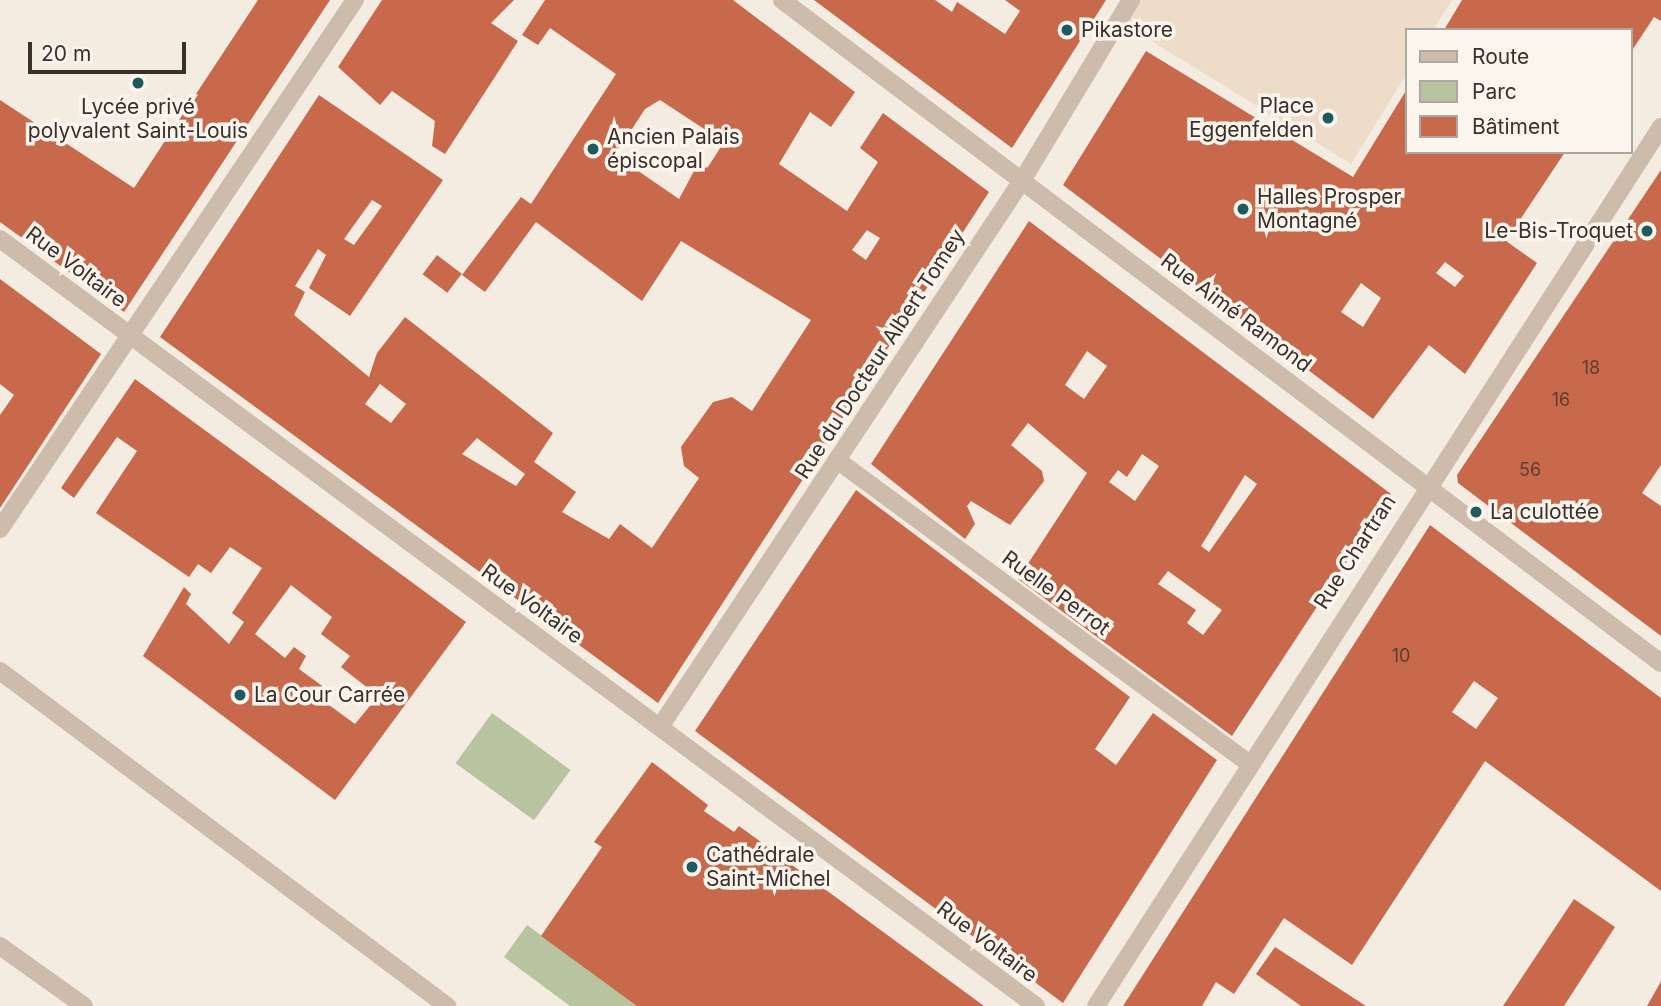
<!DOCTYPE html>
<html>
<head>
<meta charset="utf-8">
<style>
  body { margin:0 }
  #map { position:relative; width:1661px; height:1006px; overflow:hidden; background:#f4ebe1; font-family:Inter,sans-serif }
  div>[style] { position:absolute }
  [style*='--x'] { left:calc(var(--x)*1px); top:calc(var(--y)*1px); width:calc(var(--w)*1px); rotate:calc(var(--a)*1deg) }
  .green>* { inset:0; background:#b8c4a0; transform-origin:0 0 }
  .plaza>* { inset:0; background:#ecdcc8 }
  .building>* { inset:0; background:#c8694b; transform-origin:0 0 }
  .minor>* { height:18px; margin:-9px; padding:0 9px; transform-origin:9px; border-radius:9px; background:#cdbbac }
  .dots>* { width:19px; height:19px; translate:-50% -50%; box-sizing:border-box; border:4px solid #fbf5ee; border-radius:50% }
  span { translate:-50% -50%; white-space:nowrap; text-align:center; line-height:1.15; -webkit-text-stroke:7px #fbf5ee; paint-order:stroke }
  .number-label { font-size:18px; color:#5e3e33 }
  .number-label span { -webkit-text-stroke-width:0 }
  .poi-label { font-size:21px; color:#3b302b }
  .left { translate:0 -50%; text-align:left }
  .right { translate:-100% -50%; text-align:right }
  .street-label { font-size:21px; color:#3b302b }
  .legend { position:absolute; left:1405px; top:28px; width:228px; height:126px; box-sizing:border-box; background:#fbf5ee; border:2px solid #aea6a0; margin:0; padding:9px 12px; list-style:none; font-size:21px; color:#3b302b }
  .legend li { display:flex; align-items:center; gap:14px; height:35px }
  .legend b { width:35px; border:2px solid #aea6a0 }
  .scale { position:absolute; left:28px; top:42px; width:158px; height:32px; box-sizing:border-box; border:4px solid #3b302b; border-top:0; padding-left:9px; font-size:21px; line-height:24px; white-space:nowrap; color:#3b302b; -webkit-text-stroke:5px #fbf5ee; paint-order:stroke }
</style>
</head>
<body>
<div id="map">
  <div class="green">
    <i style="left:492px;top:713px;width:97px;height:62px;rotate:36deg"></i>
    <i style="clip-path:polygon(527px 925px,638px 1006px,570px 1006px,504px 957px)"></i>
  </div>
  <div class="plaza">
    <i style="clip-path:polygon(1132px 0,1452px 0,1433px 30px,1407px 30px,1407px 73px,1351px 164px,1119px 21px)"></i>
  </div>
  <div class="building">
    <i style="clip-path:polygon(258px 0,330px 0,124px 312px,0 222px,0 100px,134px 188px)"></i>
    <i style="clip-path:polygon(382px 0,514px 0,491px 23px,518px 41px,445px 154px,432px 146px,435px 121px,392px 91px,380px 105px,338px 67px)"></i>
    <i style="clip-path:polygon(evenodd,545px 0,733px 0,855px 92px,831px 127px,810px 112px,779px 164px,847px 211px,878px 162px,860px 148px,883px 113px,989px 192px,658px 703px,160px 337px,319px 95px,443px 180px,350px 316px,309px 288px,326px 255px,318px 249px,295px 286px,305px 292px,294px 315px,369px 377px,377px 353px,405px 317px,553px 433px,534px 462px,576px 492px,562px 512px,609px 539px,620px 524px,652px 548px,699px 478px,684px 466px,681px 447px,713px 402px,732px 397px,752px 411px,811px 320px,681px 241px,642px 301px,536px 222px,485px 292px,462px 275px,521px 197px,531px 204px,616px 74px,550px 28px,538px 45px,522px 35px,545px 0,660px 100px,724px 142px,708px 167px,694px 171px,679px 199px,615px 155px,645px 109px,660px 100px,545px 0,372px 200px,382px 206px,354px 245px,344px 239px,372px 200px,545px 0,867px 230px,880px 238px,866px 260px,852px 250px,867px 230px,545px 0,380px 384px,406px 404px,391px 423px,365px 404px,380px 384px,545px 0,477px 438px,525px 474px,516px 486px,462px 454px,477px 438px)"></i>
    <i style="clip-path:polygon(814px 0,935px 0,952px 12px,957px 2px,1005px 34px,1020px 11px,1005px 0,1106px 0,1012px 148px)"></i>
    <i style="clip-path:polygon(1462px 0,1661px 0,1661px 21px,1654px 17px,1631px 52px,1631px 30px,1444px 30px)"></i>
    <i style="clip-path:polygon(evenodd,1146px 51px,1353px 177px,1407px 89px,1407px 152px,1565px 152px,1506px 241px,1537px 263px,1465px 374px,1429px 345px,1373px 419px,1063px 185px,1146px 51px,1445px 262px,1464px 276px,1455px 287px,1436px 273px,1445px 262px,1146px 51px,1361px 283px,1381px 298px,1363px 327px,1341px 312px,1361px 283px)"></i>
    <i style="clip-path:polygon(1661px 170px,1661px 465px,1642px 493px,1661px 506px,1661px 636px,1458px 483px,1457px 475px)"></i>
    <i style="clip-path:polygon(evenodd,1029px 221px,1391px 494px,1232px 736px,1018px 579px,1087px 473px,1028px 423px,1011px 445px,1042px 471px,1044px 481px,1010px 525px,971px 501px,967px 506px,975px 524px,965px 539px,871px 464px,1029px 221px,1087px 351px,1107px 366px,1084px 399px,1065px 385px,1087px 351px,1029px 221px,1142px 454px,1159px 466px,1135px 501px,1109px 482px,1118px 470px,1127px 477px,1142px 454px,1029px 221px,1245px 475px,1257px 484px,1209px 552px,1201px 546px,1245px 475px,1029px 221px,1168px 571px,1222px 610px,1203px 635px,1187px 623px,1196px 610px,1158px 584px,1168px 571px)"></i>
    <i style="left:437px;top:255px;width:31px;height:24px;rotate:37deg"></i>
    <i style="clip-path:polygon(0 279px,101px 354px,0 508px,0 415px,14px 395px,0 384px)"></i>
    <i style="clip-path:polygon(evenodd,135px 379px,466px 622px,335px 800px,143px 656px,184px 587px,191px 594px,186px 604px,229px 644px,244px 622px,232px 613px,262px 568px,230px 547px,211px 573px,198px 564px,189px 577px,96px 513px,137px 451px,117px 437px,74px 498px,61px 488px,135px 379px,291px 585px,332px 617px,321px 634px,350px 656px,341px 667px,378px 696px,355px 724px,318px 697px,325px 688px,299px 669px,306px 656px,294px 647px,285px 658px,255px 634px,291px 585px)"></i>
    <i style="clip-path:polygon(856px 490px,1130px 697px,1095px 749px,1116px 765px,1153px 713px,1217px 760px,1063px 1003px,695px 731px)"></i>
    <i style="clip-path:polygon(evenodd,1430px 525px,1661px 698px,1661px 891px,1485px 761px,1352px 965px,1284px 918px,1234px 994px,1216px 982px,1202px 1006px,1123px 1006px,1430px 525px,1474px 681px,1498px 698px,1476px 729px,1452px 712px,1474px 681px)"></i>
    <i style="clip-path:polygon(652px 762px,708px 805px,704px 811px,734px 832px,739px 826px,984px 1006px,637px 1006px,541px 936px,602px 847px,594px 842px)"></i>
    <i style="clip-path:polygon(1574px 899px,1615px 927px,1564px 1006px,1503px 1006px)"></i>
    <i style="clip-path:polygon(1275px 947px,1366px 1006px,1301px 1006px,1256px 974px)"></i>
    <i style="clip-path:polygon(1661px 981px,1661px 1006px,1647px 1006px,1659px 985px)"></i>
  </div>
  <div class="minor">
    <i style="--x:782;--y:0;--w:1101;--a:37.03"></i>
    <i style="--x:0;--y:239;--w:1289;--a:36.51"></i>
    <i style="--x:837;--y:460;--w:509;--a:36.37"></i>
    <i style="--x:0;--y:529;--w:637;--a:-56.14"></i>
    <i style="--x:0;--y:671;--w:559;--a:36.85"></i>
    <i style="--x:660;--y:727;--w:657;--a:-56.48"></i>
    <i style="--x:1023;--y:179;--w:209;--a:-58.9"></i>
    <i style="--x:0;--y:946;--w:103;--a:35.5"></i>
    <i style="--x:1096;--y:1006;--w:1045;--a:-57.27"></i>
  </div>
  <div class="dots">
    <i style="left:1067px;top:30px;background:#1f5a5e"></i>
    <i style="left:138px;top:83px;background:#1f5a5e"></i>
    <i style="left:1328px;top:118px;background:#1f5a5e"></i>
    <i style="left:593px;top:149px;background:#1f5a5e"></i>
    <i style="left:1243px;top:209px;background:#1f5a5e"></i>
    <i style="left:1647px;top:231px;background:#1f5a5e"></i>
    <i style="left:1476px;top:512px;background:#1f5a5e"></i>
    <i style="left:240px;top:695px;background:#1f5a5e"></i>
    <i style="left:692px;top:867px;background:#1f5a5e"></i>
  </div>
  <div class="number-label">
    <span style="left:1591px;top:368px">18</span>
    <span style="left:1561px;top:400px">16</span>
    <span style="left:1530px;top:470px">56</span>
    <span style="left:1401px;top:656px">10</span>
  </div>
  <div class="poi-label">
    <span class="left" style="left:1081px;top:30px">Pikastore</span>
    <span class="right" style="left:1314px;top:118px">Place<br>Eggenfelden</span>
    <span style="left:138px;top:119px">Lycée privé<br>polyvalent Saint-Louis</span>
    <span class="left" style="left:607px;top:149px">Ancien Palais<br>épiscopal</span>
    <span class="left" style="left:1257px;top:209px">Halles Prosper<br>Montagné</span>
    <span class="right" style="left:1633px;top:231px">Le-Bis-Troquet</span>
    <span class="left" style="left:1490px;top:512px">La culottée</span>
    <span class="left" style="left:254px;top:695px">La Cour Carrée</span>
    <span class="left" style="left:706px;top:867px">Cathédrale<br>Saint-Michel</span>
  </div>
  <div class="street-label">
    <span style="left:76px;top:267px;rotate:37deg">Rue Voltaire</span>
    <span style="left:1236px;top:313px;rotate:37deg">Rue Aimé Ramond</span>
    <span style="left:880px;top:354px;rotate:-57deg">Rue du Docteur Albert Tomey</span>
    <span style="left:1355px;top:552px;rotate:-57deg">Rue Chartran</span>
    <span style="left:1056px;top:593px;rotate:36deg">Ruelle Perrot</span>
    <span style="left:532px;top:604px;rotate:36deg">Rue Voltaire</span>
    <span style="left:987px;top:942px;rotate:37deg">Rue Voltaire</span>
  </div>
  <ul class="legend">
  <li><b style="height:9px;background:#cdbbac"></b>Route</li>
  <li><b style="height:19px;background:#b8c4a0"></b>Parc</li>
  <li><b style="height:19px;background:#c8694b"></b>Bâtiment</li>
  </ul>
  <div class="scale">20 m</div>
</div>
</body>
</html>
